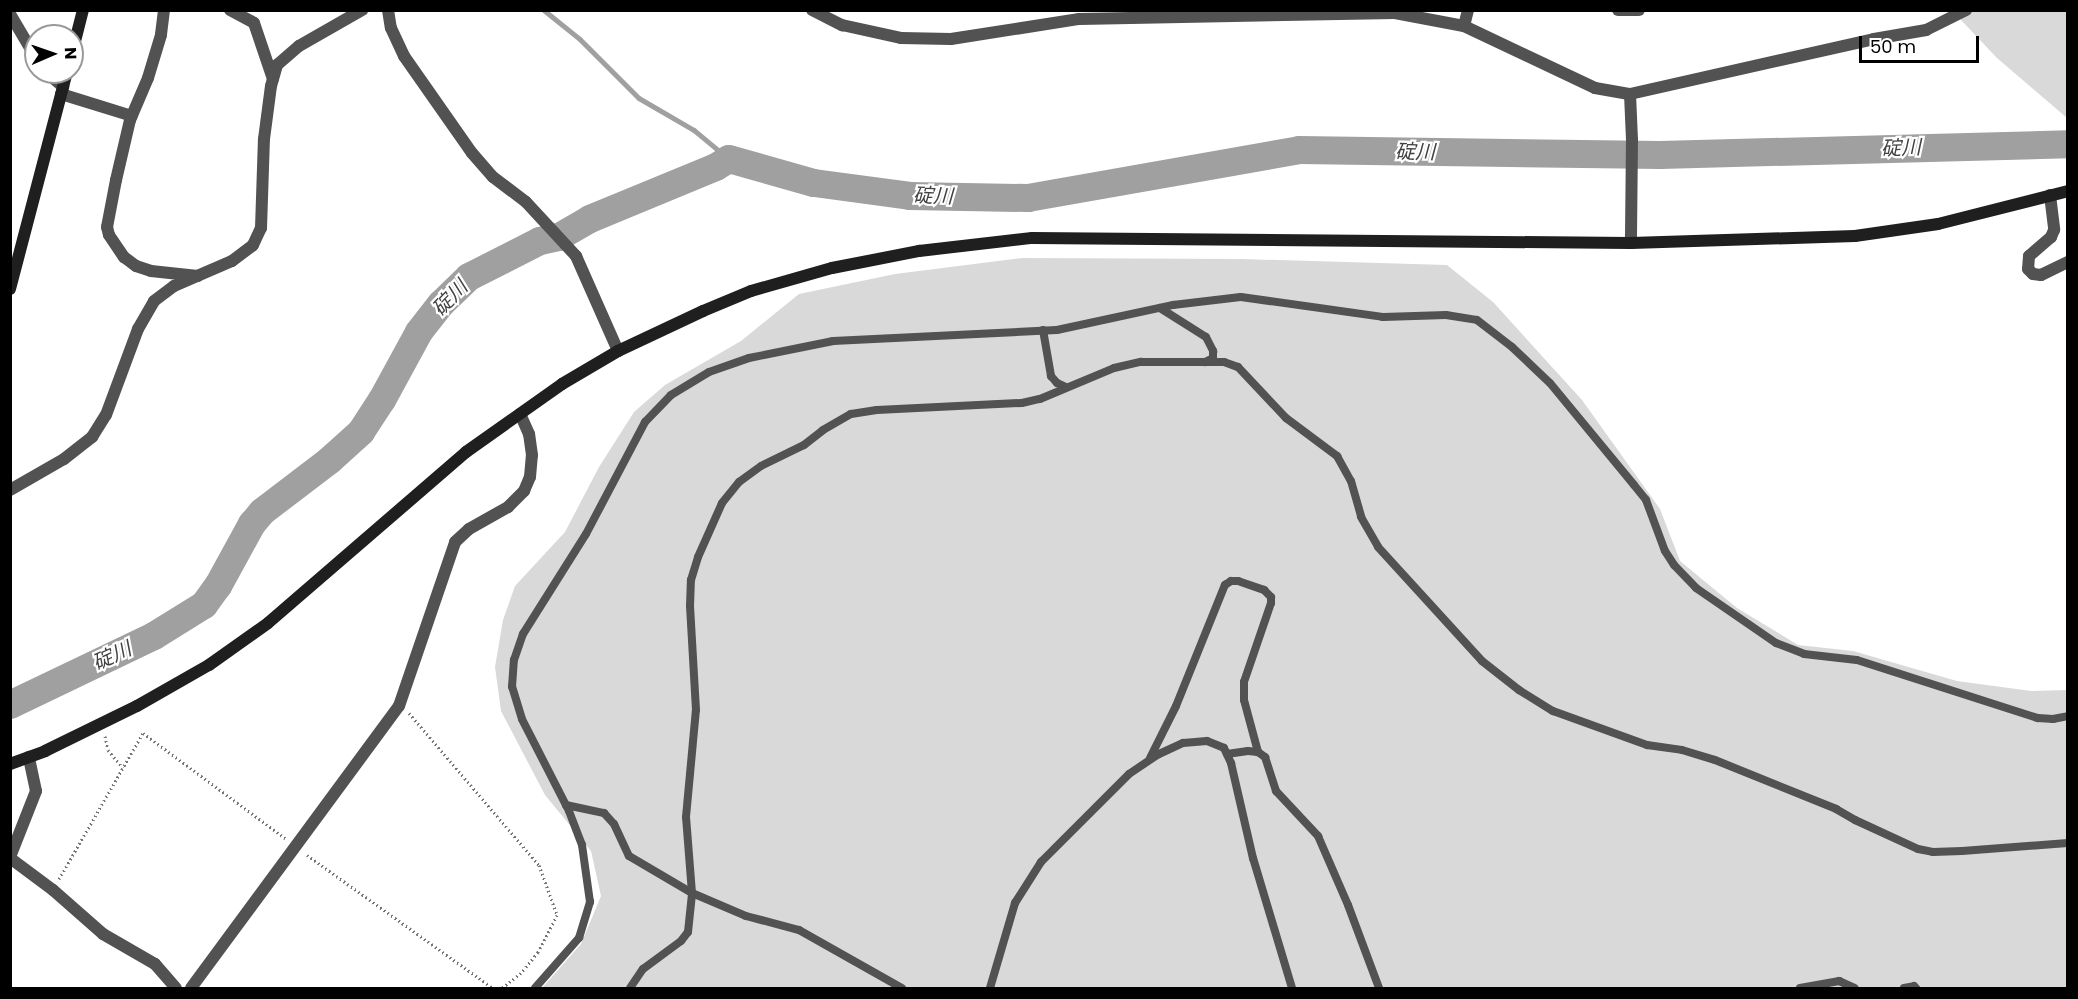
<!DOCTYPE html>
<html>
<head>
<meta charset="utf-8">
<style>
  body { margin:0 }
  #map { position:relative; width:2078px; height:999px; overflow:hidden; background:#fff; font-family:Poppins,"Noto Sans JP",sans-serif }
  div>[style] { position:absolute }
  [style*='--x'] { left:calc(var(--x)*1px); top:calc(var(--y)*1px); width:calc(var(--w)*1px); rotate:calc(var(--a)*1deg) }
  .green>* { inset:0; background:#d9d9d9 }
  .stream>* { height:4.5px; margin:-2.25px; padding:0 2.25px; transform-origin:2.25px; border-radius:2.25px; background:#a0a0a0 }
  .river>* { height:28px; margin:-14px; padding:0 14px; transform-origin:14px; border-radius:14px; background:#a0a0a0 }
  .path>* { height:3px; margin-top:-1.5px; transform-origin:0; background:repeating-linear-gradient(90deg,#747474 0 1.5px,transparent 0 4.5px) }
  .lane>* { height:8px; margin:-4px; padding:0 4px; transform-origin:4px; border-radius:4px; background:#525252 }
  .street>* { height:12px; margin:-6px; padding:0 6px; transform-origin:6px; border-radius:6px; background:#525252 }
  .secondary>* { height:12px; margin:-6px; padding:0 6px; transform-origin:6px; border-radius:6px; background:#1f1f1f }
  span { translate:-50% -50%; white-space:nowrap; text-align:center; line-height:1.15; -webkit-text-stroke:4.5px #fff; paint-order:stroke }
  .water-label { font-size:20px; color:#414141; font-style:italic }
  .frame { position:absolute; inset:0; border:12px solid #000; pointer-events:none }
  .north { position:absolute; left:24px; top:24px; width:60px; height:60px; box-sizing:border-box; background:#fff; border:2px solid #999; border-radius:50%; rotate:88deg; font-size:16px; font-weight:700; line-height:24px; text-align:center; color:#000 }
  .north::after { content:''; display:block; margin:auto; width:21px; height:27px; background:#000; clip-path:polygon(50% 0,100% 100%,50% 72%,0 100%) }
  .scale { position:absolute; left:1859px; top:36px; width:120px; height:27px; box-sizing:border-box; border:3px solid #000; border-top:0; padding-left:8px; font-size:18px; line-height:21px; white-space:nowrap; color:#000; -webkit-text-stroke:4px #fff; paint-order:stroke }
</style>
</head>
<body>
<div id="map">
  <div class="green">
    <i style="clip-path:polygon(1959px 11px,2067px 11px,2067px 118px,1997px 58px,1961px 20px)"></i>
    <i style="clip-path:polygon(1022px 258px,1242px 259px,1447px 265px,1493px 302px,1582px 400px,1660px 509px,1680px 561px,1737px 608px,1798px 645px,1853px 651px,1957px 681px,2031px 691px,2067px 690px,2067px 988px,542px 988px,581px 944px,601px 896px,591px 851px,545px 795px,501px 711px,495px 667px,503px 620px,515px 586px,565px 532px,599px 467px,634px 412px,665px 385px,741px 341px,799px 294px,895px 274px)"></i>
  </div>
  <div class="stream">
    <i style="--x:544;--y:10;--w:46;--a:38.9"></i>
    <i style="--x:580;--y:39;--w:83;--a:45"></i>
    <i style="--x:639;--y:98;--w:64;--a:30.2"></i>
    <i style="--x:694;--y:130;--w:45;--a:39.6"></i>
  </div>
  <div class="river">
    <i style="--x:10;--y:705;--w:160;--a:-25.6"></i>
    <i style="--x:154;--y:636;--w:59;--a:-31.8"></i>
    <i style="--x:204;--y:605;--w:24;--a:-54"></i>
    <i style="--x:218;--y:586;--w:71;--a:-61.3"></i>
    <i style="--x:252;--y:524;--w:16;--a:-50"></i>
    <i style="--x:262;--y:512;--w:86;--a:-37.4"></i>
    <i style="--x:330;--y:460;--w:42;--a:-42.1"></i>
    <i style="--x:361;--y:432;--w:38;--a:-57"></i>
    <i style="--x:382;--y:400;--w:77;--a:-61.4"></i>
    <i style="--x:419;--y:332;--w:36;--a:-52"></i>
    <i style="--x:441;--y:304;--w:39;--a:-44"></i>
    <i style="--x:469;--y:277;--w:80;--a:-26.9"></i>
    <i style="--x:540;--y:241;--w:19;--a:-12"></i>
    <i style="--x:559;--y:237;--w:36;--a:-30"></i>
    <i style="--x:590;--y:219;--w:136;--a:-22.4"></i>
    <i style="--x:716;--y:167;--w:15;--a:-32"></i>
    <i style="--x:729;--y:159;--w:88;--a:15.8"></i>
    <i style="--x:814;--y:183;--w:97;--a:7.7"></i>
    <i style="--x:910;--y:196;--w:118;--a:1"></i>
    <i style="--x:1028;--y:198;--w:275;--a:-10"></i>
    <i style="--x:1299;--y:150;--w:361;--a:0.8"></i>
    <i style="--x:1660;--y:155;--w:408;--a:-1.5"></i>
  </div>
  <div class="path">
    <i style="--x:409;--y:713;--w:200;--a:49.5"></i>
    <i style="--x:539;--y:865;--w:53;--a:70.2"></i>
    <i style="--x:557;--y:915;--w:42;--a:117.2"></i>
    <i style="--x:538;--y:952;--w:27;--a:129"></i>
    <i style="--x:521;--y:973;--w:24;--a:142"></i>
    <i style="--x:105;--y:736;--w:14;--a:78"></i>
    <i style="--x:108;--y:750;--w:23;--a:50"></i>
    <i style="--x:307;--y:855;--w:229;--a:35.6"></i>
    <i style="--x:59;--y:879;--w:168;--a:-60.1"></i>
    <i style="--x:143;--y:733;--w:177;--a:36.5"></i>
  </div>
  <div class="lane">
    <i style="--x:1160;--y:308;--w:54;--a:32.2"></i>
    <i style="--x:1206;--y:337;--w:16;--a:63"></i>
    <i style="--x:1213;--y:351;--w:7;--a:90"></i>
    <i style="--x:1213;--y:358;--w:9;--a:153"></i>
    <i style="--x:1043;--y:330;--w:47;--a:80.1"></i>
    <i style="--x:1051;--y:376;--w:9;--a:49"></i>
    <i style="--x:1057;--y:383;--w:10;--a:24"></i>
    <i style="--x:1227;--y:754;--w:21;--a:-8"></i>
    <i style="--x:1248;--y:751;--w:10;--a:6"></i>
    <i style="--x:1258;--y:752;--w:9;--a:36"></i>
    <i style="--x:1265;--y:757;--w:36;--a:72"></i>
    <i style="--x:1276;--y:791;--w:62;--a:47"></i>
    <i style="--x:1318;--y:836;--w:75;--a:66.5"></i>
    <i style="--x:1348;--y:905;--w:89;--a:69.5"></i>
    <i style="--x:1150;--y:758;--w:58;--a:-63.4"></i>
    <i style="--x:1176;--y:706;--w:131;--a:-68"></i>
    <i style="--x:1225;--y:585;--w:7;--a:-34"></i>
    <i style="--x:1231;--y:581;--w:7;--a:0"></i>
    <i style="--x:1238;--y:581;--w:28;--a:19"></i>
    <i style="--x:1264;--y:590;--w:10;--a:45"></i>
    <i style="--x:1271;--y:597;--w:6;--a:90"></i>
    <i style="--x:1271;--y:603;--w:83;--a:108.9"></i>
    <i style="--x:1244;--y:682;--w:18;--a:90"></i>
    <i style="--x:1244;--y:700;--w:54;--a:74.9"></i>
    <i style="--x:566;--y:805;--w:39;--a:12"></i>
    <i style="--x:604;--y:813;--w:15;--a:48"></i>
    <i style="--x:614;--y:824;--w:35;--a:65"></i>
    <i style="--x:629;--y:856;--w:73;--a:30.4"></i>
    <i style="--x:692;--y:893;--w:59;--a:23.1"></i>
    <i style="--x:746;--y:916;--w:55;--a:14.8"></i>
    <i style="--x:799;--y:930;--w:118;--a:29.4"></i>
    <i style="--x:535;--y:988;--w:67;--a:-48.7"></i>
    <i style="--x:579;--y:938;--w:38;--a:-73"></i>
    <i style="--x:590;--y:902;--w:58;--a:-98"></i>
    <i style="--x:582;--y:845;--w:36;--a:-111"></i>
    <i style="--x:569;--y:811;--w:103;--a:-117.1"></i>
    <i style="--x:522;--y:719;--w:34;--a:-107"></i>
    <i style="--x:512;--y:687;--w:27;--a:-86"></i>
    <i style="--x:514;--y:660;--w:28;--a:-71"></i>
    <i style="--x:523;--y:634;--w:118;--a:-57.8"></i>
    <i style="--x:586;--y:534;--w:127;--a:-62.2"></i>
    <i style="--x:645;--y:422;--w:37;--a:-46"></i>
    <i style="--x:671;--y:395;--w:44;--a:-31.2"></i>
    <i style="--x:709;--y:372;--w:42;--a:-19.3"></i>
    <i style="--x:749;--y:358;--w:86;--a:-11.4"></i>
    <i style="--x:833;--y:341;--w:224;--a:-2.8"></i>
    <i style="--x:1057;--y:330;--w:119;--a:-12.2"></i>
    <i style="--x:1173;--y:305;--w:68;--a:-6.7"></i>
    <i style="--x:1241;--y:297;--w:143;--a:8"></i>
    <i style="--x:1383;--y:317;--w:63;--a:-1.8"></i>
    <i style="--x:1446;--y:315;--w:31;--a:9"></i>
    <i style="--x:1477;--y:320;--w:44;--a:37.6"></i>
    <i style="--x:1512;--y:347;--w:52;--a:43.5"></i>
    <i style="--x:1550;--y:383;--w:132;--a:50.5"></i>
    <i style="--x:1634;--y:485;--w:19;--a:51"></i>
    <i style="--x:1646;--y:500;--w:54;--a:69.6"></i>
    <i style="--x:1665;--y:551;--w:17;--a:57"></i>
    <i style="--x:1674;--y:565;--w:32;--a:46"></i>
    <i style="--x:1696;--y:588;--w:97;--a:34.5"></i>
    <i style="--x:1776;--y:643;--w:30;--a:21"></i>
    <i style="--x:1804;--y:654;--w:53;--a:6.5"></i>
    <i style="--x:1857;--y:660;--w:190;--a:17.8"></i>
    <i style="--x:2038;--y:718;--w:15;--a:4"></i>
    <i style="--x:2053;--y:719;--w:15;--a:-11"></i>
    <i style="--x:630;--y:988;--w:23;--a:-56"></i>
    <i style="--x:643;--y:969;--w:47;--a:-36.4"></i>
    <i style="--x:681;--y:941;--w:11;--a:-52"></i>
    <i style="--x:688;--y:932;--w:39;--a:-84"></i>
    <i style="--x:692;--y:893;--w:76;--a:-94.5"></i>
    <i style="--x:686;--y:817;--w:107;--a:-84.7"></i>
    <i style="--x:696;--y:710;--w:104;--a:-93.3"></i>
    <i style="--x:690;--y:606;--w:26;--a:-88"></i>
    <i style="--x:691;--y:580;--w:24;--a:-73"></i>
    <i style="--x:698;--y:557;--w:59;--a:-66"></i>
    <i style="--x:722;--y:503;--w:27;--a:-51"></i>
    <i style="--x:739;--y:482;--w:27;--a:-36"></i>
    <i style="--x:761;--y:466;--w:48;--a:-26"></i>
    <i style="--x:804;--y:445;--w:24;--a:-38"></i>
    <i style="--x:823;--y:430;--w:32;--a:-30"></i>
    <i style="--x:851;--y:414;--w:26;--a:-9"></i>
    <i style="--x:877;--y:410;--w:145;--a:-2.8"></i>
    <i style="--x:1022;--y:403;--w:18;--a:-13"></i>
    <i style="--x:1040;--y:399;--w:80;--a:-22.7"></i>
    <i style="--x:1114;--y:368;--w:28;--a:-13"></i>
    <i style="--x:1141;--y:362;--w:83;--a:0"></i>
    <i style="--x:1224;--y:362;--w:15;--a:20"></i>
    <i style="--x:1238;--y:367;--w:70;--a:46.7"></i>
    <i style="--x:1286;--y:418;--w:64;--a:36.7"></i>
    <i style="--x:1337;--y:456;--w:29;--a:61"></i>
    <i style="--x:1351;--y:481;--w:37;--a:74"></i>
    <i style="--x:1361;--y:517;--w:34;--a:60"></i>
    <i style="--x:1378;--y:547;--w:154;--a:47.6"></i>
    <i style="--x:1482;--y:661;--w:47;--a:38.1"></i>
    <i style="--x:1519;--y:690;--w:40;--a:32"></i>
    <i style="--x:1553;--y:711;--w:100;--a:19.9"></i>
    <i style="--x:1647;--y:745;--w:35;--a:8"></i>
    <i style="--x:1682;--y:750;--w:34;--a:17"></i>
    <i style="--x:1715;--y:760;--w:131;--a:22"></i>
    <i style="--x:1836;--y:809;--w:22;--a:30"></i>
    <i style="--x:1855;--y:820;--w:69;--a:24.7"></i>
    <i style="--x:1918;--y:849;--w:15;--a:11"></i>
    <i style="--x:1933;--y:852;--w:29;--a:-2"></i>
    <i style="--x:1962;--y:851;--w:106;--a:-4.3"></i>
    <i style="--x:990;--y:988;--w:89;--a:-73.6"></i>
    <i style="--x:1015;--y:903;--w:49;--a:-57.6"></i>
    <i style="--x:1041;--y:862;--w:124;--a:-45"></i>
    <i style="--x:1129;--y:774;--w:36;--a:-34"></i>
    <i style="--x:1159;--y:754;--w:26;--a:-25"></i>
    <i style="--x:1183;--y:743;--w:24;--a:-5"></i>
    <i style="--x:1207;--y:741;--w:18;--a:22"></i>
    <i style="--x:1224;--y:748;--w:17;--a:65"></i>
    <i style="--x:1231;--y:763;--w:98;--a:77"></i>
    <i style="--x:1253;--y:858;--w:136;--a:73.3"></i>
    <i style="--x:1800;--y:988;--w:40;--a:-10"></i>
    <i style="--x:1839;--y:981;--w:17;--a:24"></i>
    <i style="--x:1904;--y:988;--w:10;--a:-11"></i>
    <i style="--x:1914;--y:986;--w:3;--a:45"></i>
  </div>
  <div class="street">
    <i style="--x:164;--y:10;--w:25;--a:97"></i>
    <i style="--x:161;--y:35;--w:45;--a:106.8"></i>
    <i style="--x:148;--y:78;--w:46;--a:113.2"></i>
    <i style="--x:130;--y:120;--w:62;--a:103.1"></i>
    <i style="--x:116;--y:180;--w:48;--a:100.8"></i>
    <i style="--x:107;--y:227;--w:8;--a:76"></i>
    <i style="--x:109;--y:235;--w:27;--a:56"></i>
    <i style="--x:124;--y:257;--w:15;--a:37"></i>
    <i style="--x:136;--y:266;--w:16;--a:18"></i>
    <i style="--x:151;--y:271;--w:47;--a:6.1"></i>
    <i style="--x:230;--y:10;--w:27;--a:28"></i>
    <i style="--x:254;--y:23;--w:59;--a:71.3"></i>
    <i style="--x:388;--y:10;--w:18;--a:81"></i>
    <i style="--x:391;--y:28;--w:31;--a:65"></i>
    <i style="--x:404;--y:56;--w:118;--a:55"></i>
    <i style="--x:472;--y:153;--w:32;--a:49"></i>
    <i style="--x:493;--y:177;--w:41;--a:37.1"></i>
    <i style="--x:526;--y:202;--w:74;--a:47.2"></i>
    <i style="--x:576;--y:256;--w:104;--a:66.1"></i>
    <i style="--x:812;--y:10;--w:34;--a:27"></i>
    <i style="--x:842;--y:25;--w:60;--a:12.4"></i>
    <i style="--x:901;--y:38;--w:50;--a:1.1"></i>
    <i style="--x:951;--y:39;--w:130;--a:-8.9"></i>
    <i style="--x:1079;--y:19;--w:316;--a:-1.1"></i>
    <i style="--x:1395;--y:13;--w:70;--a:10.7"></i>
    <i style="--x:1464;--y:26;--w:145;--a:25.3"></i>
    <i style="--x:1595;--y:88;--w:36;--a:10"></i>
    <i style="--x:1630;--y:94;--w:250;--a:-12.7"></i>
    <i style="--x:1874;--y:39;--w:53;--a:-9.8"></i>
    <i style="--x:1926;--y:30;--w:45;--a:-26.6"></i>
    <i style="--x:1618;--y:10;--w:21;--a:0"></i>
    <i style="--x:10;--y:14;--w:51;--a:59.4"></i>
    <i style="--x:1464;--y:26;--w:16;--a:-76"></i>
    <i style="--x:46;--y:72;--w:23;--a:41"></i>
    <i style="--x:61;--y:94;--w:74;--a:17.2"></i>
    <i style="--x:1630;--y:94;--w:46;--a:87.5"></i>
    <i style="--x:1632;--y:140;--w:103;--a:90.6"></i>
    <i style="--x:2050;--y:195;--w:35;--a:83"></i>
    <i style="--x:2054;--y:230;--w:8;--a:113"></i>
    <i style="--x:2051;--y:237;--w:29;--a:139"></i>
    <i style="--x:2029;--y:256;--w:13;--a:94"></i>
    <i style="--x:2028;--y:269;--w:7;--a:45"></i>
    <i style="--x:2033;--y:274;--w:8;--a:7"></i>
    <i style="--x:2041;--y:275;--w:30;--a:-26"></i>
    <i style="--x:10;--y:490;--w:62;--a:-29.9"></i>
    <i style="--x:64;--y:459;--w:36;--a:-38"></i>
    <i style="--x:92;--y:437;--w:26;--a:-58"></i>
    <i style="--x:106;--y:415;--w:92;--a:-69.6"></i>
    <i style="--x:138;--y:329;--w:32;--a:-60"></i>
    <i style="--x:154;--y:301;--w:25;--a:-37"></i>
    <i style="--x:174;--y:286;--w:63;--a:-23.3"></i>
    <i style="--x:232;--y:261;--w:26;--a:-37"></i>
    <i style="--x:253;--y:245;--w:19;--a:-65"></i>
    <i style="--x:261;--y:228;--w:89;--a:-88.1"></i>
    <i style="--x:264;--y:139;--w:53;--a:-82.5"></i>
    <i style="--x:271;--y:86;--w:22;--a:-74"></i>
    <i style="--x:277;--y:65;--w:29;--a:-41"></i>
    <i style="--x:299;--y:46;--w:73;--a:-29.7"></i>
    <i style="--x:10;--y:857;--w:71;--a:-68.5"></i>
    <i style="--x:36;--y:791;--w:35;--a:-102"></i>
    <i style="--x:10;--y:858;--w:54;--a:36.7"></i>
    <i style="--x:53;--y:890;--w:67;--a:41.3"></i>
    <i style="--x:103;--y:934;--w:60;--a:30"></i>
    <i style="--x:155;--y:964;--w:32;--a:49"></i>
    <i style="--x:191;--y:988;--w:350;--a:-53.6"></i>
    <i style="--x:399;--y:706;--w:173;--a:-71.1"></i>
    <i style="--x:455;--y:542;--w:19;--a:-43"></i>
    <i style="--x:469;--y:529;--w:45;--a:-29.4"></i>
    <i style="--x:508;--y:507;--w:23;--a:-45"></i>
    <i style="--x:524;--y:491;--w:15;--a:-67"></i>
    <i style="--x:530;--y:477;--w:22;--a:-85"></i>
    <i style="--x:532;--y:455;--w:21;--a:-98"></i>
    <i style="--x:529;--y:434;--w:22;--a:-114"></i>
  </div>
  <div class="secondary">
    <i style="--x:72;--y:53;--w:44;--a:-75.7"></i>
    <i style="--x:10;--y:289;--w:224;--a:-75.3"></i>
    <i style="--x:10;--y:764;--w:37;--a:-20"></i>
    <i style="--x:45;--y:751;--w:102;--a:-26.1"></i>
    <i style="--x:137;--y:706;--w:83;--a:-29.7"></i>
    <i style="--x:209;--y:665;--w:72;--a:-35.4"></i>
    <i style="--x:268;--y:623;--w:262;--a:-40.8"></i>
    <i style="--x:466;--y:452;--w:118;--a:-35.3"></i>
    <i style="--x:562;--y:384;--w:65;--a:-30.5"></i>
    <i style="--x:618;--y:351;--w:94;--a:-25.2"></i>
    <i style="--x:703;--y:311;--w:52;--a:-22.6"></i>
    <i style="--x:751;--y:291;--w:84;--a:-15.9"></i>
    <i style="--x:832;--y:268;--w:89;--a:-11.1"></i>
    <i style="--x:919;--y:251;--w:114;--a:-6.6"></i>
    <i style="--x:1032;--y:238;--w:599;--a:0.48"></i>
    <i style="--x:1631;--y:243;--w:224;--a:-1.8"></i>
    <i style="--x:1855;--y:236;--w:84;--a:-8.2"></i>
    <i style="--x:1938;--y:224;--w:134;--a:-14.2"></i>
  </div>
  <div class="water-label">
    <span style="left:1901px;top:148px;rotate:-2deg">碇川</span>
    <span style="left:1415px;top:152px;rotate:1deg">碇川</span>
    <span style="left:933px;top:196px;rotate:2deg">碇川</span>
    <span style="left:450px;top:298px;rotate:-46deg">碇川</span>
    <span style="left:112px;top:656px;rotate:-25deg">碇川</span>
  </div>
  <div class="frame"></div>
  <div class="north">N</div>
  <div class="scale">50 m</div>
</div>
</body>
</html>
